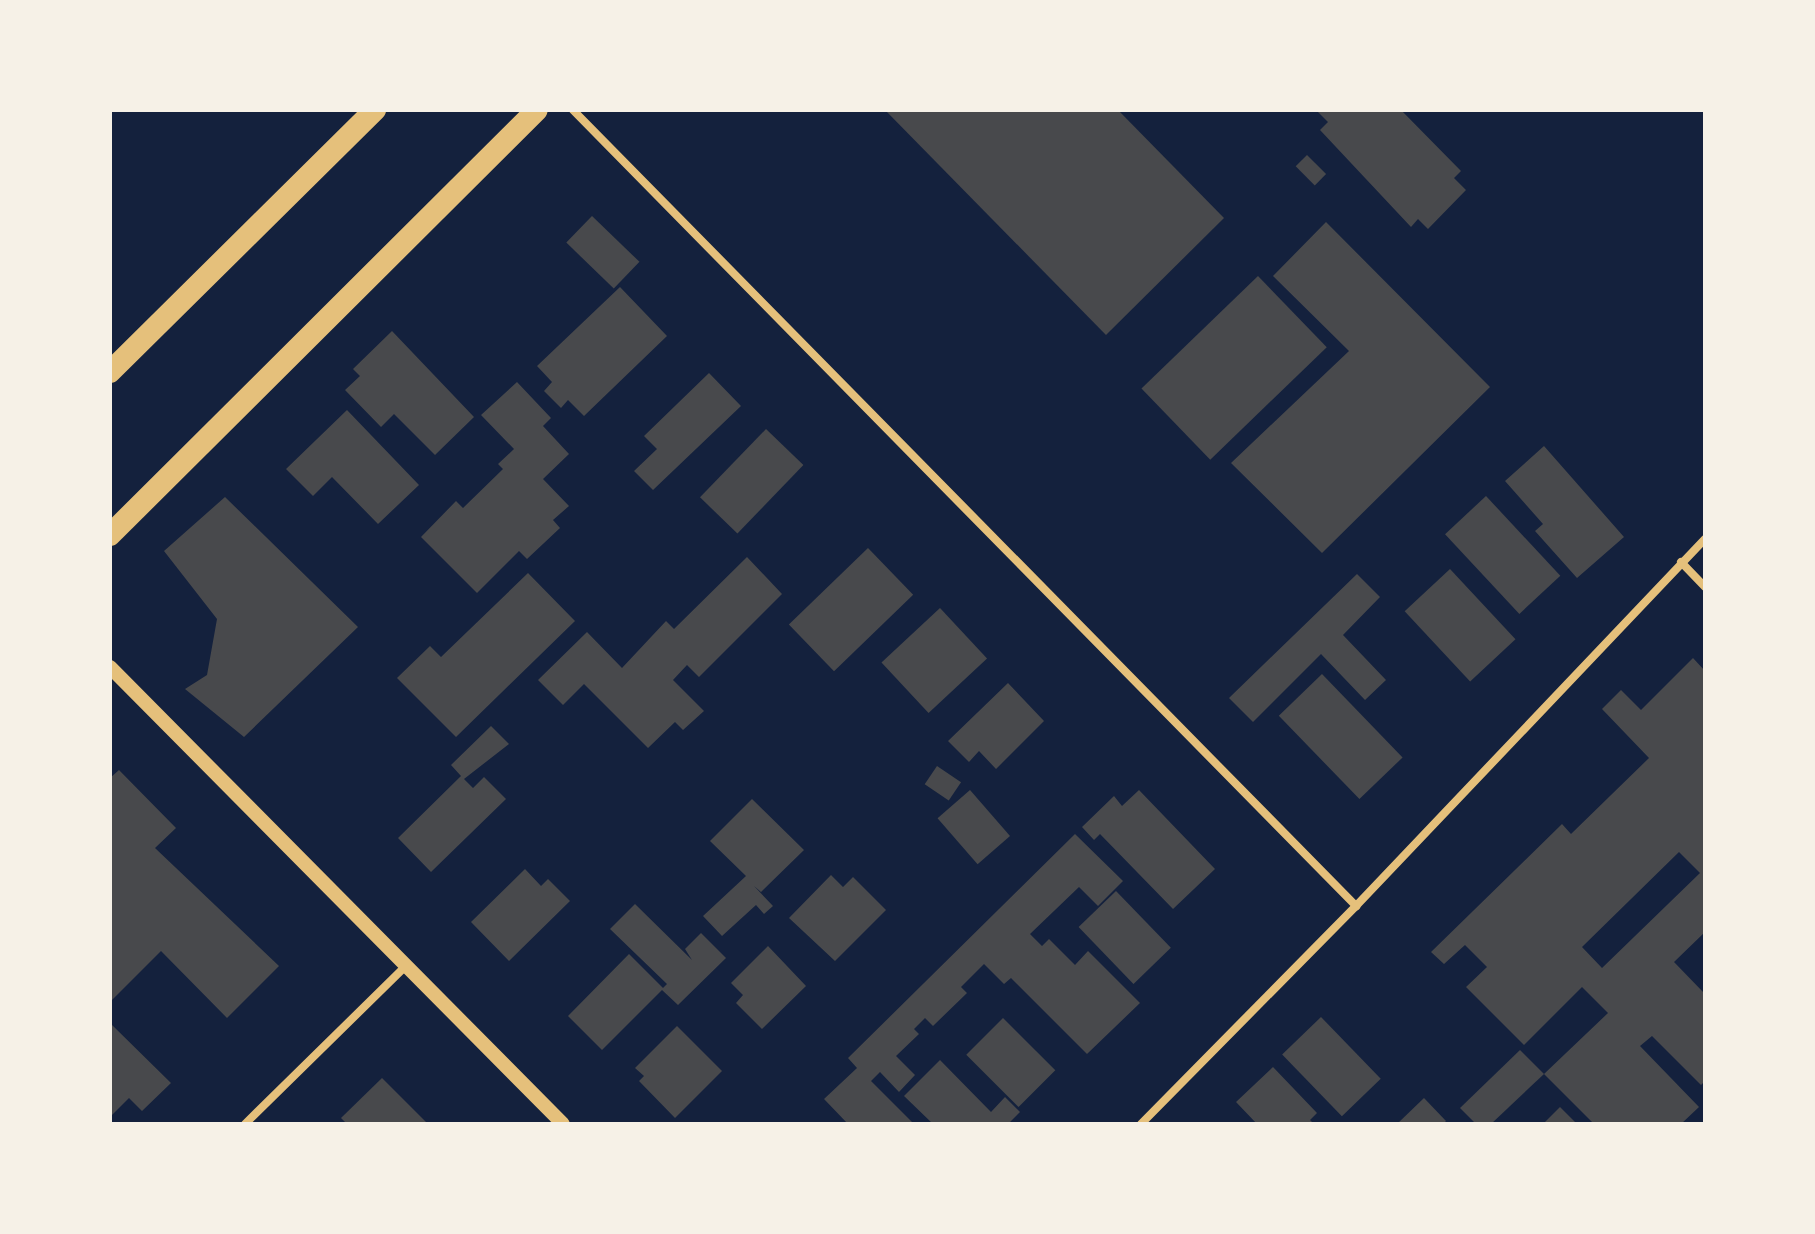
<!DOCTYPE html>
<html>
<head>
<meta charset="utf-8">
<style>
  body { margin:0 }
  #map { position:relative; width:1815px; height:1234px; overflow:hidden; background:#14213d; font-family:Helvetica,sans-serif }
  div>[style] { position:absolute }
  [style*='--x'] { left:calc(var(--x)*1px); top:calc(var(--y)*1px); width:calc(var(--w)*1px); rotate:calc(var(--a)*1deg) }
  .building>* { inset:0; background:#48494c; transform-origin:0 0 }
  .minor>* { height:8px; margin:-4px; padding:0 4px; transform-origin:4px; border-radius:4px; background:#e5c07b }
  .tertiary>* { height:14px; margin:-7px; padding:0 7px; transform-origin:7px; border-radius:7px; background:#e5c07b }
  .trunk>* { height:22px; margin:-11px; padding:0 11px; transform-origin:11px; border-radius:11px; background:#e5c07b }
  span { translate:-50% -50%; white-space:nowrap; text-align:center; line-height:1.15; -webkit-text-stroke:8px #f6f1e7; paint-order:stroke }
  .frame { position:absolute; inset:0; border:112px solid #f6f1e7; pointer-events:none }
</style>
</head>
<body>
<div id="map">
  <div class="building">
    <i style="clip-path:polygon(885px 110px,1118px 110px,1224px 218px,1106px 335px)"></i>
    <i style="clip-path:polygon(1316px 110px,1401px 110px,1461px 171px,1454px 178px,1466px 190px,1428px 229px,1418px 219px,1411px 227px,1320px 130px,1328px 122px)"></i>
    <i style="left:1307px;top:155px;width:27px;height:16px;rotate:45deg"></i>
    <i style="left:592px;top:216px;width:66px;height:37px;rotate:44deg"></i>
    <i style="clip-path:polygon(1326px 222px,1490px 387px,1322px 553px,1231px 463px,1349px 351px,1273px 276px)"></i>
    <i style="left:1258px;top:276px;width:99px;height:162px;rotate:46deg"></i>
    <i style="clip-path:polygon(620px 287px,667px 336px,584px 416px,568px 400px,561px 408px,544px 391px,552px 382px,537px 366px)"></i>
    <i style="clip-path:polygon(392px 331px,474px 417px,435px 455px,394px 414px,381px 427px,345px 390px,360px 376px,353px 369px)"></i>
    <i style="clip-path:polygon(709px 373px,741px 406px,653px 490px,634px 471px,657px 449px,644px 436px)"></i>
    <i style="clip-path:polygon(517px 382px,551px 418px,543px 426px,569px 454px,543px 479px,569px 506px,553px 520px,560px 528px,527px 559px,519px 551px,477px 593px,421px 537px,456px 501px,463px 508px,503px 469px,498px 464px,514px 449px,481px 415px)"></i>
    <i style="clip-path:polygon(347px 410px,419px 485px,378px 524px,332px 477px,313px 496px,286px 469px)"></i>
    <i style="left:766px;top:429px;width:52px;height:95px;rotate:44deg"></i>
    <i style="clip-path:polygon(1544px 446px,1624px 537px,1577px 578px,1535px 531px,1543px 524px,1505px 481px)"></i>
    <i style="left:1486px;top:496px;width:109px;height:56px;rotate:47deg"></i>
    <i style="clip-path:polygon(225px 497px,358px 627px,244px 737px,185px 689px,207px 675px,217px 619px,164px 551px)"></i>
    <i style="left:868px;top:548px;width:65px;height:110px;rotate:46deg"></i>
    <i style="clip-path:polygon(747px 557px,782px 594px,699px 677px,687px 665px,673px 680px,704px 711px,683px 730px,675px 722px,648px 748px,584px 684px,563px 705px,538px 680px,587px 632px,622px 668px,666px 621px,674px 629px)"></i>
    <i style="left:1450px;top:569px;width:96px;height:62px;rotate:47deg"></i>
    <i style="clip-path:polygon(528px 573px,575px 621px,456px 737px,397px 678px,430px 646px,441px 657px)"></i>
    <i style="clip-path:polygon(1357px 574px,1380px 597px,1343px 635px,1386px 680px,1365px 700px,1321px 654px,1253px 722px,1229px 698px)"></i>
    <i style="left:940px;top:608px;width:69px;height:80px;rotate:47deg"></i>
    <i style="clip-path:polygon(evenodd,1693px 658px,1705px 671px,1705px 932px,1674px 962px,1705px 994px,1705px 1081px,1701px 1085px,1652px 1036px,1640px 1046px,1699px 1107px,1681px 1124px,1594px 1124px,1544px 1074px,1608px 1013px,1582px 987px,1524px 1045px,1466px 987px,1487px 967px,1465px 945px,1444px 964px,1431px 952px,1562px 824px,1571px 834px,1649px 758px,1602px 709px,1621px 690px,1641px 710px,1693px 658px,1679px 852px,1700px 873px,1602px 968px,1582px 947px,1679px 852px)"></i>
    <i style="left:1322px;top:674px;width:116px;height:60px;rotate:46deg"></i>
    <i style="clip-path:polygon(1008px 683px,1044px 721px,996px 769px,979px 751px,969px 762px,948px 741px)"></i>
    <i style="clip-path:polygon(491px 726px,509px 744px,464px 779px,473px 788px,484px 777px,506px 799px,431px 872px,398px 838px,461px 776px,451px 765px)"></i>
    <i style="left:937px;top:766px;width:29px;height:22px;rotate:34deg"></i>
    <i style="clip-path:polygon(119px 770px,176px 828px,155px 848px,279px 966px,227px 1018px,161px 951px,110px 1002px,110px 778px)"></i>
    <i style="left:970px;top:790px;width:61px;height:43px;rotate:49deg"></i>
    <i style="clip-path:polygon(1139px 790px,1215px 869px,1173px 909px,1100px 834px,1094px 840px,1082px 827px,1114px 796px,1122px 806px)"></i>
    <i style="clip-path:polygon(752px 799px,804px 850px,761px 892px,754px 886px,773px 906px,764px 914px,756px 905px,722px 936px,703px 916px,746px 876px,710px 841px)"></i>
    <i style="clip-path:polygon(1075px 834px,1123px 881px,1098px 906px,1079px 887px,1030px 934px,1042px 946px,1049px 939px,1075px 965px,1088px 951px,1140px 1003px,1087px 1054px,1011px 978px,1004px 984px,984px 964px,961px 987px,967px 993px,933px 1026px,925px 1018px,914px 1029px,919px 1034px,896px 1056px,915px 1075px,899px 1092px,880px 1072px,871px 1081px,914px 1124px,848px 1124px,824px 1099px,857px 1068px,848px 1058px)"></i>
    <i style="clip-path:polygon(525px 869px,541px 886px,548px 879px,570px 901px,509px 961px,471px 922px)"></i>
    <i style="clip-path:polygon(831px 875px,843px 887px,853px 877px,886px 910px,835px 961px,789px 918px)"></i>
    <i style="left:1116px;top:891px;width:79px;height:52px;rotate:46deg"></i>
    <i style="clip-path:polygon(635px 904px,692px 960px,685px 949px,701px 933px,726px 958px,678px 1005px,662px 990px,602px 1050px,568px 1016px,629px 954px,663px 988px,667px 984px,610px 929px)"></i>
    <i style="clip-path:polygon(768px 946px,806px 986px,762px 1029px,736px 1003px,743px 995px,731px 983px)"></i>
    <i style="left:1321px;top:1017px;width:86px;height:54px;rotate:46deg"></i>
    <i style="left:1003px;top:1018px;width:74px;height:52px;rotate:45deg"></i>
    <i style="clip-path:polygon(110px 1023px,171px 1083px,142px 1111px,129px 1098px,110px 1117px)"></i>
    <i style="clip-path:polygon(677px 1026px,722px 1071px,675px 1118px,639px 1081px,644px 1076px,635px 1068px)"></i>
    <i style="clip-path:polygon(1520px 1050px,1544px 1074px,1491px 1124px,1476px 1124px,1460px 1108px)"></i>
    <i style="clip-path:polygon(940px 1060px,991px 1112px,1005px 1097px,1020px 1112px,1008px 1124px,933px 1124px,904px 1096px)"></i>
    <i style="clip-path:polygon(1273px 1067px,1317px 1113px,1310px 1120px,1314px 1124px,1257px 1124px,1236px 1102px)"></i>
    <i style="clip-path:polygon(382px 1078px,428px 1124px,347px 1124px,341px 1118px)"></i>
    <i style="clip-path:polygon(1424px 1098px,1446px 1121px,1443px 1124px,1397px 1124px)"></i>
    <i style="clip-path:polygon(1560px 1107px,1577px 1124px,1543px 1124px)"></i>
  </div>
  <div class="minor">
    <i style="--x:573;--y:110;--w:1117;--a:45.47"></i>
    <i style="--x:1681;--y:562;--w:35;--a:46"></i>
    <i style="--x:245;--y:1124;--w:227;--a:-44.5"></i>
    <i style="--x:1141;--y:1124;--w:306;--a:-45.4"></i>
    <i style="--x:1356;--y:906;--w:506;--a:-46.44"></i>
  </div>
  <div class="tertiary">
    <i style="--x:110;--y:667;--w:643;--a:45.25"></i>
  </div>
  <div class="trunk">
    <i style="--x:110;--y:372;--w:373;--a:-44.7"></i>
    <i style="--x:110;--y:535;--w:602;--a:-44.87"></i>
  </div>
  <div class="frame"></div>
</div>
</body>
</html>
